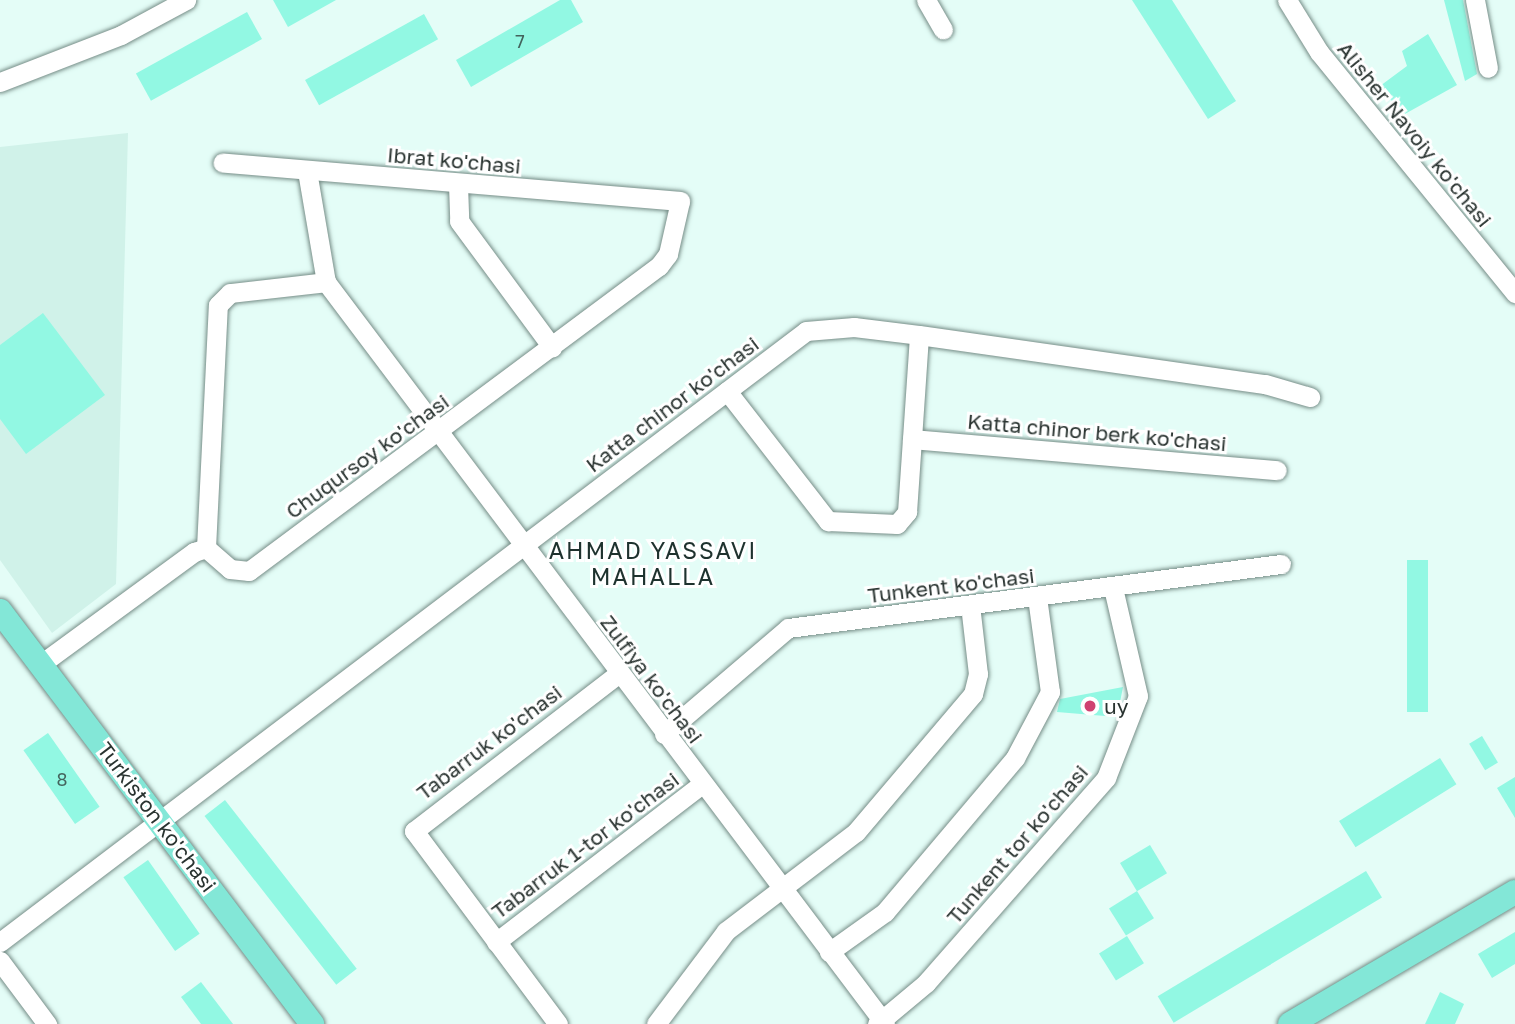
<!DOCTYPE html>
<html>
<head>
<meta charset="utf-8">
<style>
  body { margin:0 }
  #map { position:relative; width:1515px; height:1024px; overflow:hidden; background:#e4fdf7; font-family:"Golos Text",sans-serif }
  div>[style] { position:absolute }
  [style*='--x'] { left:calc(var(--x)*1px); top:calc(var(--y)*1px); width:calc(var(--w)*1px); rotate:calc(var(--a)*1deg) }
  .built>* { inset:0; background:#d0f2e9 }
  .building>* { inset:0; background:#92f8e3; transform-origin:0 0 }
  .roads { filter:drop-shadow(0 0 2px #768d87) drop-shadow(0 0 2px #768d87) }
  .minor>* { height:19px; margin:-9.5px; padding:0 9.5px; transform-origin:9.5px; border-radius:9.5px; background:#fff }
  .major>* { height:24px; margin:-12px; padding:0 12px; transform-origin:12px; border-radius:12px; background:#83e7d7 }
  .dots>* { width:19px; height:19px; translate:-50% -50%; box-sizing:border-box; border:4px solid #fff; border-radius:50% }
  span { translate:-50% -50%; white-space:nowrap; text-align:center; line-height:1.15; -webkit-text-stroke:6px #fff; paint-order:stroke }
  .number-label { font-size:18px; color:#43645d }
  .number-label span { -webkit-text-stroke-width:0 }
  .street-label { font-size:21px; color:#293330 }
  .poi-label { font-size:21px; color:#293330 }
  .left { translate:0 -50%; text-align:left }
  .neighbourhood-label { font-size:23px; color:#1e322e; letter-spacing:2px }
</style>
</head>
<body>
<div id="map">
  <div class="built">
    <i style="clip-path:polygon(128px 133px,116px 584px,52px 633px,0 560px,0 147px)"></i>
  </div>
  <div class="building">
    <i style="clip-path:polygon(273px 0,336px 0,288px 27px)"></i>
    <i style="clip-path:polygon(560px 0,571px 0,583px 22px,471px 87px,456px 60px)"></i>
    <i style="clip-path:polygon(1132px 0,1172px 0,1236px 101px,1208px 119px)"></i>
    <i style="clip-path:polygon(1444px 0,1463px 0,1477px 74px,1465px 81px)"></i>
    <i style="left:247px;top:12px;width:31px;height:127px;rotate:61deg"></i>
    <i style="left:424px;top:14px;width:29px;height:136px;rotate:61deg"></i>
    <i style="clip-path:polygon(1428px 34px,1457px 85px,1403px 115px,1380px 86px,1407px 66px,1402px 51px)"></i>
    <i style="clip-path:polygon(43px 313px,105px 395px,26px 454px,0 419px,0 345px)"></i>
    <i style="left:1407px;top:560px;width:21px;height:152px"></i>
    <i style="clip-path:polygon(1123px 687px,1117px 717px,1057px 712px,1060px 699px)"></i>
    <i style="left:48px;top:733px;width:90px;height:30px;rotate:55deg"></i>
    <i style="left:1482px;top:736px;width:31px;height:15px;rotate:59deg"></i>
    <i style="left:1440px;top:758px;width:31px;height:119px;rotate:58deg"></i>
    <i style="clip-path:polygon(1515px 777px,1515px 818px,1497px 788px)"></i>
    <i style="left:225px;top:800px;width:214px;height:26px;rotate:52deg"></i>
    <i style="left:1150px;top:845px;width:33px;height:35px;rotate:59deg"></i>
    <i style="left:148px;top:860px;width:90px;height:30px;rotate:55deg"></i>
    <i style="left:1366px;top:871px;width:31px;height:243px;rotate:59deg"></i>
    <i style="left:1137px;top:891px;width:32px;height:33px;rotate:58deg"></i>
    <i style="clip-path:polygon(1515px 932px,1515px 964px,1492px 978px,1478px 954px)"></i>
    <i style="left:1127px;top:936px;width:32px;height:33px;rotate:58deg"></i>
    <i style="clip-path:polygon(201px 982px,233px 1024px,201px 1024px,181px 997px)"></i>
    <i style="clip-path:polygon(1440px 992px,1464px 1004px,1455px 1024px,1425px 1024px)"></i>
  </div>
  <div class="roads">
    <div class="minor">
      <i style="--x:926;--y:0;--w:34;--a:60"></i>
      <i style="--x:1287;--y:0;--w:61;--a:58.4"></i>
      <i style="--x:1319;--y:52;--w:311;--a:50.9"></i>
      <i style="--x:1475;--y:0;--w:69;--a:79.2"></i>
      <i style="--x:0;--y:82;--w:130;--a:-21.2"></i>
      <i style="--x:121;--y:35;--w:74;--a:-28.3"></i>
      <i style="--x:307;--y:171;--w:113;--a:80.3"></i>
      <i style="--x:326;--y:282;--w:929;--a:53.01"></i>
      <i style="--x:458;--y:184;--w:37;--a:88"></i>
      <i style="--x:459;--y:221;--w:157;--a:53.6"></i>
      <i style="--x:727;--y:391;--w:165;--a:52.2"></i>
      <i style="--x:828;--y:521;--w:69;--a:2.5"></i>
      <i style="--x:897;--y:524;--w:16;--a:-50"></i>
      <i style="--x:907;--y:512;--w:177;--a:-86.1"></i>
      <i style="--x:912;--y:439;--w:366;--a:4.9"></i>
      <i style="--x:206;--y:548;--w:243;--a:-87.2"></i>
      <i style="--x:218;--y:305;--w:17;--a:-45"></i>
      <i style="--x:230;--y:293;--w:97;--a:-6.5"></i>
      <i style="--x:41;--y:664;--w:190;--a:-36.2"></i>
      <i style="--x:194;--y:552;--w:13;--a:-18"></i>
      <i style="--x:206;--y:548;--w:32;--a:41"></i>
      <i style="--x:230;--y:569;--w:19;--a:6"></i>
      <i style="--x:249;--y:571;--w:511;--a:-36.65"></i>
      <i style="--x:659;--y:266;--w:15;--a:-53"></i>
      <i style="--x:668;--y:254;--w:54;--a:-77.2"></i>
      <i style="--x:680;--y:201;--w:459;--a:-175.2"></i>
      <i style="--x:664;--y:734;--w:163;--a:-40.5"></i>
      <i style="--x:788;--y:628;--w:497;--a:-7.4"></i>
      <i style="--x:0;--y:942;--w:1011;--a:-37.16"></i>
      <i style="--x:806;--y:331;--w:48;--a:-4.8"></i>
      <i style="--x:854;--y:327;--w:65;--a:7"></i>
      <i style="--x:919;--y:335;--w:349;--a:8.1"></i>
      <i style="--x:1265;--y:384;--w:47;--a:16.1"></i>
      <i style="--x:496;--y:942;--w:260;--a:-37.5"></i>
      <i style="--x:829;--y:952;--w:69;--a:-35.5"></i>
      <i style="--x:885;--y:912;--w:202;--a:-49.8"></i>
      <i style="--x:1015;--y:758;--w:75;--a:-62.1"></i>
      <i style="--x:1050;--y:692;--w:96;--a:-97.8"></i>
      <i style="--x:0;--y:961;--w:79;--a:53.3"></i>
      <i style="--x:558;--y:1024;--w:241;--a:-126.7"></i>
      <i style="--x:414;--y:831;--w:259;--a:-37.6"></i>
      <i style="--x:656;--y:1024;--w:116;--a:-53"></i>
      <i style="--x:726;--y:931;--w:163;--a:-37.3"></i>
      <i style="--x:856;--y:832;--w:181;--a:-49.7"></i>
      <i style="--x:973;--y:694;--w:21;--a:-76"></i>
      <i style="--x:978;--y:674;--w:69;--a:-96.6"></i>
      <i style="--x:877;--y:1024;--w:64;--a:-39.9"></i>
      <i style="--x:926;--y:983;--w:273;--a:-48.7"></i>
      <i style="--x:1106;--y:778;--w:88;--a:-68.7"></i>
      <i style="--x:1138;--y:696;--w:111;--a:-103"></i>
    </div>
    <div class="major">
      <i style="--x:0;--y:611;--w:518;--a:52.93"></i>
      <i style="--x:1290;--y:1024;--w:261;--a:-30.4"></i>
    </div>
  </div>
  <div class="dots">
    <i style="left:1090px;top:706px;background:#cf4271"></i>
  </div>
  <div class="number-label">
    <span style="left:520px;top:41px">7</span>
    <span style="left:62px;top:779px">8</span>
  </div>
  <div class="street-label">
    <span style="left:1415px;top:134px;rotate:51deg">Alisher Navoiy ko'chasi</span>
    <span style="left:454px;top:160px;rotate:5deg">Ibrat ko'chasi</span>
    <span style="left:672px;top:404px;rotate:-37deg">Katta chinor ko'chasi</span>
    <span style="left:1097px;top:432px;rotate:5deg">Katta chinor berk ko'chasi</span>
    <span style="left:367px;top:456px;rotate:-36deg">Chuqursoy ko'chasi</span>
    <span style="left:951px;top:585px;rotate:-7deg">Tunkent ko'chasi</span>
    <span style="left:652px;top:679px;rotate:53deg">Zulfiya ko'chasi</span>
    <span style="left:489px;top:742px;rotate:-37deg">Tabarruk ko'chasi</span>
    <span style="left:157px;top:817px;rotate:53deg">Turkiston ko'chasi</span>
    <span style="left:1017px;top:844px;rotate:-49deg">Tunkent tor ko'chasi</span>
    <span style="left:585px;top:845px;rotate:-37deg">Tabarruk 1-tor ko'chasi</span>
  </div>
  <div class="poi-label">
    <span class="left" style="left:1104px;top:706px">uy</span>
  </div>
  <div class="neighbourhood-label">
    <span style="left:653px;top:563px">AHMAD YASSAVI<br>MAHALLA</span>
  </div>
</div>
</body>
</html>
